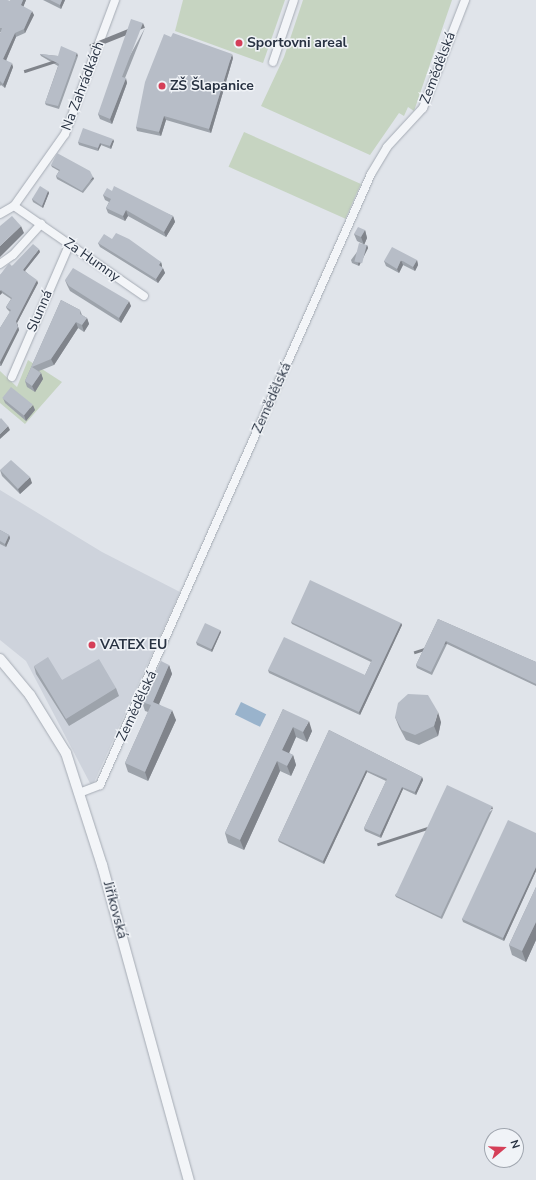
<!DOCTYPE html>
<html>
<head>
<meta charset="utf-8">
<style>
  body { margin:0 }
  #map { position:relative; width:536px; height:1180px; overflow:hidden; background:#e0e4ea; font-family:"Nunito Sans",sans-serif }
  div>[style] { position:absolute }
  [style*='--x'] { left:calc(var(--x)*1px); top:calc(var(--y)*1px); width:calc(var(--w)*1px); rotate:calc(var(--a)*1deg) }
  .built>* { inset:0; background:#ced3dc }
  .green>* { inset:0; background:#c6d4c1; transform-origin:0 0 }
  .water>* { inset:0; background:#99b3cc; transform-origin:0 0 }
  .roads { filter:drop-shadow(0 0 1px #a5abb4) drop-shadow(0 0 1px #a5abb4) }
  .minor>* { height:8px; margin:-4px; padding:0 4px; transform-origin:4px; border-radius:4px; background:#f3f5f8 }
  .tertiary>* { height:10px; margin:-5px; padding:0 5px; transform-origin:5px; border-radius:5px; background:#f3f5f8 }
  .wall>* { inset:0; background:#9da3ab }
  .shaded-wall>* { inset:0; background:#80848b; transform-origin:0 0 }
  .building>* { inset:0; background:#b7bdc7; transform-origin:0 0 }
  .dots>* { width:11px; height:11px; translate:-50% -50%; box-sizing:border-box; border:2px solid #f0f3f7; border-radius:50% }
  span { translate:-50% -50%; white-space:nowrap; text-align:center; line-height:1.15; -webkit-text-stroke:3px #f0f3f7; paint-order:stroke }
  .poi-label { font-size:14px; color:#283242; font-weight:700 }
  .left { translate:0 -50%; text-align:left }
  .street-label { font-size:14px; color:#283242 }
  .north { position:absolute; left:484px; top:1128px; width:40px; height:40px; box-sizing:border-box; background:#f0f3f7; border:1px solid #a0a6af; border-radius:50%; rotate:71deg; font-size:11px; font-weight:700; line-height:16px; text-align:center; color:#283242 }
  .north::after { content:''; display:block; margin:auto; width:14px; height:18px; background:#d53f58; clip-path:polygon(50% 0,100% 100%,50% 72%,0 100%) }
</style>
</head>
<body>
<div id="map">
  <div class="built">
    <i style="clip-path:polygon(0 490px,102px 552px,180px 592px,92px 787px,26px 661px,0 640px)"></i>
  </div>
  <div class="green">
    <i style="clip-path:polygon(183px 0,285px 0,263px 63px,175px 31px)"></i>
    <i style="clip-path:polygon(303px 0,452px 0,414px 111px,408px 107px,404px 116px,399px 113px,370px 155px,261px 106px,284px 57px)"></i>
    <i style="left:244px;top:132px;width:128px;height:38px;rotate:24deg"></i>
    <i style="clip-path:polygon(28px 360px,62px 382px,25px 424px,0 403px,0 371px,17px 387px)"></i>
  </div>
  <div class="water">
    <i style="left:241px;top:702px;width:28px;height:14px;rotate:26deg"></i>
  </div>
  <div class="roads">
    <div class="minor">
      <i style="--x:273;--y:62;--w:65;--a:-71.3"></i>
      <i style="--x:14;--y:206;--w:158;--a:34.7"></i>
      <i style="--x:0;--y:214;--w:16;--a:-30"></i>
      <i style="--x:14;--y:206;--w:88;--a:-54.7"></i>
      <i style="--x:65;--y:134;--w:143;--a:-69.5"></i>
      <i style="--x:0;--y:264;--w:16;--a:-35"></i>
      <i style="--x:13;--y:255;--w:42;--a:-47.9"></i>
      <i style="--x:12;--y:377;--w:144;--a:-66.6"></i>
      <i style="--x:79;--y:793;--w:22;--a:-21"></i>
      <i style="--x:100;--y:785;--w:668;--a:-66.08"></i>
      <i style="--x:371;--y:174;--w:31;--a:-59"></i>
      <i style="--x:387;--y:147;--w:53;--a:-47.3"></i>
      <i style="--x:423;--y:108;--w:116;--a:-68.7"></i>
    </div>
    <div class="tertiary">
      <i style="--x:0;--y:659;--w:47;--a:50.2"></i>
      <i style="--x:30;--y:695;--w:68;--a:58.2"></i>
      <i style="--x:66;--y:753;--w:118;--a:72.2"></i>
      <i style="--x:102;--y:865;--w:327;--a:74.6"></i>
    </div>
  </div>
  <div class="wall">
    <i style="clip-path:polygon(0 0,10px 1px,11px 0,26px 0,23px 7px,34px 15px,25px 33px,16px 37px,6px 60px,13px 67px,5px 88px,1px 85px,0 86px,0 34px,1px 32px,0 32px)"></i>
    <i style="clip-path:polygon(43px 0,65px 0,61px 9px)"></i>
    <i style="clip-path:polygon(145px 28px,125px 78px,127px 83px,112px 124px,100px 119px,98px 114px)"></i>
    <i style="clip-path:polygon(40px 54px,58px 56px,78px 56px,59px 109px,46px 105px,45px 103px,58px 66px,41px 56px)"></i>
    <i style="clip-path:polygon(233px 58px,211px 133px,166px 120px,161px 136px,137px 131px,136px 127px)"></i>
    <i style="clip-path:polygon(114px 141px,111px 149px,101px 145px,98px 151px,79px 145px,78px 142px)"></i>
    <i style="clip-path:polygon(51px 165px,93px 177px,94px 179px,83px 193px,57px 179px,56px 176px,59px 171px,52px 167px)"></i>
    <i style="clip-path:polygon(48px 191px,49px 193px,43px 208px,33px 202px,32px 199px)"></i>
    <i style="clip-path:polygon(112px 191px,173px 216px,175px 222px,166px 237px,128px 216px,125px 221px,108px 213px,106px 208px,109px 202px,105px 200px,103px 195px)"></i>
    <i style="clip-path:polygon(365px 230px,367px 238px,364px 245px,367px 245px,368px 248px,359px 266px,352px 263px,351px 260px,363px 244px,357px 241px,354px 234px)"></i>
    <i style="clip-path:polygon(112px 239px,161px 262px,162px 266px,162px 267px,165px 273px,158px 283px,100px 247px,98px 243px)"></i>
    <i style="clip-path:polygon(40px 252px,25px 271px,38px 283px,17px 323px,19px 330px,1px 366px,0 366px,0 328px,10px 312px,7px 309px,6px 307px,11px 299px,2px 293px,0 295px,0 275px,12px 266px)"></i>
    <i style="clip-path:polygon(417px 260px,418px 265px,415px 271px,403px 265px,399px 273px,386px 266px,384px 261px)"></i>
    <i style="clip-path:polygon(65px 280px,131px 306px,121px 323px,70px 291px,67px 285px)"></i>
    <i style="clip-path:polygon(61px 300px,80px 310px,82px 315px,87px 318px,89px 324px,84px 332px,78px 328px,54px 365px,39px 371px,41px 373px,43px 379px,35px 392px,27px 387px,25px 381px)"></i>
    <i style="clip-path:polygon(3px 398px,35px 410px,26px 421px,5px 403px)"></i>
    <i style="clip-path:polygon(0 470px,32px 483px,20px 494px,2px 476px)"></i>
    <i style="clip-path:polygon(0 530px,9px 535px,10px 538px,6px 547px,0 544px)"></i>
    <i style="clip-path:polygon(438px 619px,536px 662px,536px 686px,447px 644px,432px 675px,417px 668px,416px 665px)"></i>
    <i style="clip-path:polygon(291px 622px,401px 623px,402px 625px,360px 715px,269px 673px,268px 670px,365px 675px,371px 662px,292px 624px)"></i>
    <i style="clip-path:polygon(221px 632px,212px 652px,197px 645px,196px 642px)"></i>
    <i style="clip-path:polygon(169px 665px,172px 674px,159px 704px,176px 720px,148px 781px,128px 772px,125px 763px,148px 712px,145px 711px,142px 702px)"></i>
    <i style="clip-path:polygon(34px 666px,62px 680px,116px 688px,119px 696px,69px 726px,36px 674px)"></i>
    <i style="clip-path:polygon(283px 709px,312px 731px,307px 742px,296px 737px,289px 753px,293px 755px,296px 765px,291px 776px,280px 771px,244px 850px,228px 843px,225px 833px)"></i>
    <i style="clip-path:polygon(395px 717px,441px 722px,438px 736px,419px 745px,406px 740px,399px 727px)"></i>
    <i style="clip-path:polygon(329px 730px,422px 777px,423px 780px,416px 795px,403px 789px,381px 838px,365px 831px,364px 828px,386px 781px,367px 772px,324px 864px,279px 842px,278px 840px)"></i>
    <i style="clip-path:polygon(493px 809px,442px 919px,396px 897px,395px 895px)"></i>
    <i style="clip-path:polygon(536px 833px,536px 871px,504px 941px,463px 922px,462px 919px)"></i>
    <i style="clip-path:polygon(536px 887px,536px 940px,526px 962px,512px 955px,509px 945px)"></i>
  </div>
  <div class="shaded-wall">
    <i style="clip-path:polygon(23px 0,26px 0,22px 10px,21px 5px)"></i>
    <i style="clip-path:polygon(62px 0,65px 0,61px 9px,60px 5px)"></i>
    <i style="clip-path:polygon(32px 11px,34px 15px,25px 33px,24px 29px)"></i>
    <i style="left:143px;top:23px;width:5px;height:58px;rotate:68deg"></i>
    <i style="clip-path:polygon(15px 33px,16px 37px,5px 63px,3px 59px)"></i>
    <i style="left:77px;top:53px;width:3px;height:56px;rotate:72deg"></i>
    <i style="clip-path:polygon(232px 54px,233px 58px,211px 133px,209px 129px)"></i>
    <i style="clip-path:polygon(12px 63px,13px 67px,5px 88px,3px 84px)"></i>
    <i style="clip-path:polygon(126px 78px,127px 83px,112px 124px,110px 119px)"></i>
    <i style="clip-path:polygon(164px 116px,166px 120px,161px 136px,159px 132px)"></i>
    <i style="clip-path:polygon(113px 139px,114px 141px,111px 149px,110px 146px)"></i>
    <i style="clip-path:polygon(100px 143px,101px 145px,98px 151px,98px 148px)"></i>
    <i style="left:93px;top:177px;width:2px;height:18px;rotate:63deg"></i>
    <i style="clip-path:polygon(48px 191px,49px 193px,43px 208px,42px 206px)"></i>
    <i style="clip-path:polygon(126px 210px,128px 216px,125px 221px,123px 216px)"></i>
    <i style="clip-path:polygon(173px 216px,175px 222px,166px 237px,164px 232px)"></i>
    <i style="clip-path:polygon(21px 226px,24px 233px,0 257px,0 246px)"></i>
    <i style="clip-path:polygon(365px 230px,367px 238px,364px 245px,361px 237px)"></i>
    <i style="clip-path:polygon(367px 245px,368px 248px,359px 266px,358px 264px)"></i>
    <i style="clip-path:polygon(39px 249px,40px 252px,24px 272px,23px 270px)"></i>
    <i style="clip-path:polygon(401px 260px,403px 265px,399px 273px,397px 269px)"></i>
    <i style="clip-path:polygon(417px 260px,418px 265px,415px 271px,413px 267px)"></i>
    <i style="clip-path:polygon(161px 262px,162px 266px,160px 269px,159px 265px)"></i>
    <i style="clip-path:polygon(163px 268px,165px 273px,158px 283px,156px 279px)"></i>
    <i style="clip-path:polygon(37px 280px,38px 283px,17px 323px,19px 330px,1px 366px,0 362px,16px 321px)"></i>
    <i style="clip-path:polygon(1px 290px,2px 293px,0 295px,0 291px)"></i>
    <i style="clip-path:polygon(129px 301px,131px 306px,121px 323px,119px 318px)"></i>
    <i style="clip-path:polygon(87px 318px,89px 324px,84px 332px,82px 325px)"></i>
    <i style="clip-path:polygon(76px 322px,78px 328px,54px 365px,51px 359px)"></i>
    <i style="clip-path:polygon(41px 373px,43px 379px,35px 392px,32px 386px)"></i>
    <i style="clip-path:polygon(33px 405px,35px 410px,26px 421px,24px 415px)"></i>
    <i style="clip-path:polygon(8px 426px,10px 430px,0 439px,0 434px)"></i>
    <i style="clip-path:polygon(30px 477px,32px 483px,20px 494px,18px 489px)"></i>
    <i style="clip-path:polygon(9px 535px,10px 538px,6px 547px,5px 544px)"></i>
    <i style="clip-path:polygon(401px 623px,402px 625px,360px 715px,359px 712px)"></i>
    <i style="clip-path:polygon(220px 630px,221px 632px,212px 652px,211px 649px)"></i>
    <i style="left:446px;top:641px;width:3px;height:34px;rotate:72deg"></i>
    <i style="clip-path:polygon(169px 665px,172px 674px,156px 711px,153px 702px)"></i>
    <i style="clip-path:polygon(172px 710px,176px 720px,148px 781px,145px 772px)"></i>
    <i style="clip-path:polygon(438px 712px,441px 722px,438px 736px,434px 726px)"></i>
    <i style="clip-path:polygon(309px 721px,312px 731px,307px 742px,303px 732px)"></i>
    <i style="clip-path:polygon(293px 727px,296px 737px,286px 760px,282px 750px)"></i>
    <i style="clip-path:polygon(293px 755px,296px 765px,291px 776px,287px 766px)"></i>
    <i style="clip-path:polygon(277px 761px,280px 771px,244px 850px,240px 840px)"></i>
    <i style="clip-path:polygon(366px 770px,367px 772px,324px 864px,323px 861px)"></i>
    <i style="clip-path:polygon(422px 777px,423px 780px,416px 795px,415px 792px)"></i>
    <i style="clip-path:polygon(402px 787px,403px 789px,381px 838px,380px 835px)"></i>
    <i style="left:492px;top:806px;width:3px;height:121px;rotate:72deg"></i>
    <i style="clip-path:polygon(536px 867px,536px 871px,504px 941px,503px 938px)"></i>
    <i style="clip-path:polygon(536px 922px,536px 940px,526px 962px,522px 951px)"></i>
  </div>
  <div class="building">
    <i style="clip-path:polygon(0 0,7px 0,10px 1px,11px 0,23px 0,21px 5px,32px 11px,24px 29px,15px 33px,3px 59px,12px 63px,3px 84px,0 81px,0 34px,2px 28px,0 28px)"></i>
    <i style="clip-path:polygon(50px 0,62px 0,60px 5px)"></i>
    <i style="clip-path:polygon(131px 19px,143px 23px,122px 77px,126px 78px,110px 119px,98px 114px)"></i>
    <i style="clip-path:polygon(173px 33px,232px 54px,209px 129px,164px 116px,159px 132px,136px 127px,145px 82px,164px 34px,171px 37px)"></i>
    <i style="clip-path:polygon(61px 46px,77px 53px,58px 106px,45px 103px,59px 64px,40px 54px,58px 56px)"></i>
    <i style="clip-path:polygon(83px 128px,113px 139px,110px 146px,100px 143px,98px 148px,78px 142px)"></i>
    <i style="clip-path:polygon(57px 153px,90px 171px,93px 177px,82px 191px,56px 176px,60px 170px,51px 165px)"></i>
    <i style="clip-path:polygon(40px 186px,48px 191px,42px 206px,32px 199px)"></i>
    <i style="clip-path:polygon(114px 186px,173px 216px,164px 232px,126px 210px,123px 216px,106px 208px,111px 199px,103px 195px,107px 188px,112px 191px)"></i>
    <i style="clip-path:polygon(12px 216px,21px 226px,0 246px,0 226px)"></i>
    <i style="clip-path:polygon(358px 227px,365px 230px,361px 237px,354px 234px)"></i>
    <i style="clip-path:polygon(116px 233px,129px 239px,161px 262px,159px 265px,163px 268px,156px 279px,98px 243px,104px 234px,112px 239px)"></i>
    <i style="left:359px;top:243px;width:8px;height:19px;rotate:14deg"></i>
    <i style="clip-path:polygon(33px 244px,39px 249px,23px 270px,37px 280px,16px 321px,18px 327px,0 362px,0 328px,11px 310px,6px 307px,12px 298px,1px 290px,0 291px,0 275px,9px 263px,12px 266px)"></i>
    <i style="clip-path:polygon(392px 247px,417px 260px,413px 267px,401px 260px,397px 269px,384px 261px)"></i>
    <i style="clip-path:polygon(73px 268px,129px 301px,119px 318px,69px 286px,65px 280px)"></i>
    <i style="clip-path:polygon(61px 300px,80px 310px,80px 314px,87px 318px,82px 325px,76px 322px,51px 359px,32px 367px,41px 373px,32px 386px,25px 381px)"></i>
    <i style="left:11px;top:387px;width:28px;height:14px;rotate:39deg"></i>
    <i style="clip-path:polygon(1px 418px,8px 426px,0 434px,0 419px)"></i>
    <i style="clip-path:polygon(11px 460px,30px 477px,18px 489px,0 470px)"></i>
    <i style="clip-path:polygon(0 530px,9px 535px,5px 544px,0 541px)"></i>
    <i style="clip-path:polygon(310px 580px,401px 623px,359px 712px,268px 670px,284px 637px,365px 675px,372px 660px,291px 622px)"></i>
    <i style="clip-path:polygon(438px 619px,536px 662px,536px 684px,446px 641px,431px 672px,416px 665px)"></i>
    <i style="left:205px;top:623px;width:17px;height:21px;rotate:25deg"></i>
    <i style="clip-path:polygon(48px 657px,62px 680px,99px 659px,116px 688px,66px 719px,34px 666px)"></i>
    <i style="clip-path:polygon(161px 661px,169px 665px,153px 702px,172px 710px,145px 772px,125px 763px,151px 705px,142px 702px)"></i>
    <i style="clip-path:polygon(408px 694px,428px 695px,438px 712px,434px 726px,415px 735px,402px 730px,395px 717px,398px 703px)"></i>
    <i style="clip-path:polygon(283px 709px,309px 721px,303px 732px,293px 727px,282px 750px,293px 755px,287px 766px,277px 761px,240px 840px,225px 833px)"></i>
    <i style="clip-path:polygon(329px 730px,422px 777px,415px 792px,402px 787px,380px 835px,364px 828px,387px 779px,366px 770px,323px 861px,278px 840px)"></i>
    <i style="left:447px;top:785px;width:50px;height:122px;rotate:25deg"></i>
    <i style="clip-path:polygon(508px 820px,536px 833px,536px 867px,503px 938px,462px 919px)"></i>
    <i style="clip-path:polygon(536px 887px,536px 922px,522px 951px,509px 945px)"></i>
  </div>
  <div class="dots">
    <i style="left:239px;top:43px;background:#d53f58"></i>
    <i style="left:162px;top:86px;background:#d53f58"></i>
    <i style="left:92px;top:645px;background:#d53f58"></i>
  </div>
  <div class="poi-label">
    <span class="left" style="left:247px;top:43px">Sportovni areal</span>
    <span class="left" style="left:170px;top:86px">ZŠ Šlapanice</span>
    <span class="left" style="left:100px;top:645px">VATEX EU</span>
  </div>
  <div class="street-label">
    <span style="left:438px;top:68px;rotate:-69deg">Zemědělská</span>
    <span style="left:83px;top:86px;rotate:-69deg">Na Zahrádkách</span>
    <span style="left:92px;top:260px;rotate:35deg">Za Humny</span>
    <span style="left:40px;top:311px;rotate:-67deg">Slunná</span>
    <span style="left:272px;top:398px;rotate:-66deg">Zemědělská</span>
    <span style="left:137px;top:706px;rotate:-65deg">Zemědělská</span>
    <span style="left:115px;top:910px;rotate:75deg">Jiříkovská</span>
  </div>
  <div class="north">N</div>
</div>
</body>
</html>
